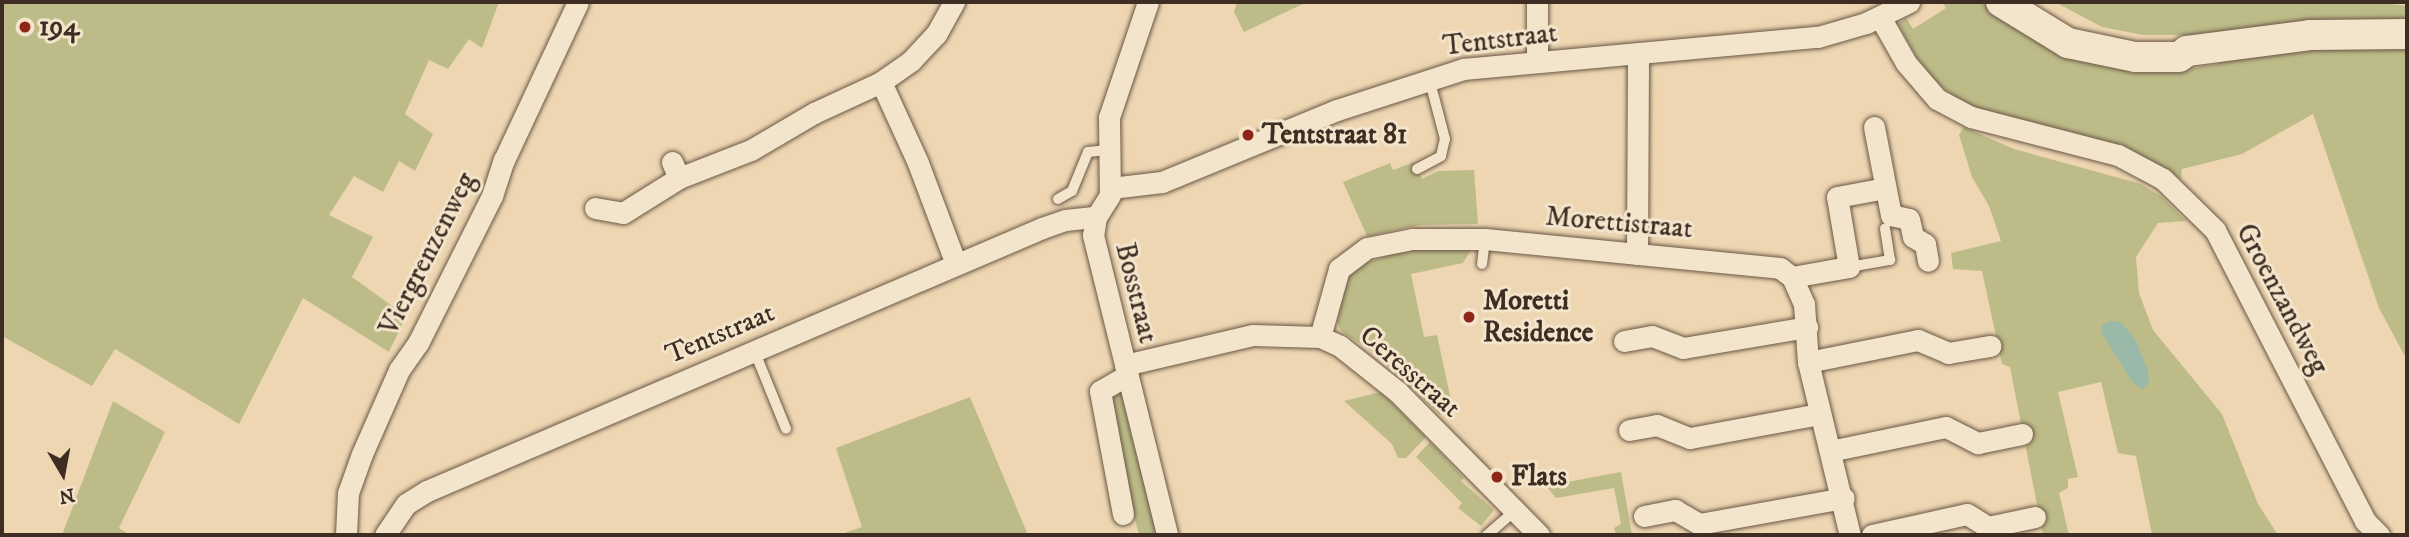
<!DOCTYPE html>
<html>
<head>
<meta charset="utf-8">
<style>
  body { margin:0 }
  #map { position:relative; width:2409px; height:537px; overflow:hidden; background:#edd6b1; font-family:"IM FELL DW Pica",serif }
  div>[style] { position:absolute }
  [style*='--x'] { left:calc(var(--x)*1px); top:calc(var(--y)*1px); width:calc(var(--w)*1px); rotate:calc(var(--a)*1deg) }
  .green>* { inset:0; background:#bdbc88 }
  .water>* { inset:0; background:#9ab9a8 }
  .roads { filter:drop-shadow(0 0 2px #6a5746) drop-shadow(0 0 2px #6a5746) }
  .service>* { height:10px; margin:-5px; padding:0 5px; transform-origin:5px; border-radius:5px; background:#f3e4cc }
  .minor>* { height:21px; margin:-10.5px; padding:0 10.5px; transform-origin:10.5px; border-radius:10.5px; background:#f3e4cc }
  .secondary>* { height:30px; margin:-15px; padding:0 15px; transform-origin:15px; border-radius:15px; background:#f3e4cc }
  .dots>* { width:19px; height:19px; translate:-50% -50%; box-sizing:border-box; border:4px solid #f3e4cc; border-radius:50% }
  span { translate:-50% -50%; white-space:nowrap; text-align:center; line-height:1.15; -webkit-text-stroke:6px #f3e4cc; paint-order:stroke }
  .poi-label { font-size:28px; color:#3e2d23; font-weight:700 }
  .left { translate:0 -50%; text-align:left }
  .street-label { font-size:28px; color:#3e2d23 }
  .frame { position:absolute; inset:0; border:4px solid #3e2d23; pointer-events:none }
  .north { position:absolute; left:28px; top:439px; width:70px; height:70px; -webkit-text-stroke:5px #f3e4cc; paint-order:stroke; rotate:170deg; font-size:19px; font-weight:700; line-height:28px; text-align:center; color:#3e2d23 }
  .north::after { content:''; display:block; margin:auto; width:24px; height:32px; background:#3e2d23; clip-path:polygon(50% 0,100% 100%,50% 72%,0 100%) }
</style>
</head>
<body>
<div id="map">
  <div class="green">
    <i style="clip-path:polygon(2px 2px,499px 2px,482px 48px,469px 39px,448px 69px,429px 60px,405px 114px,433px 134px,415px 171px,399px 161px,383px 192px,354px 176px,329px 215px,373px 237px,352px 277px,406px 316px,389px 352px,303px 298px,239px 424px,115px 349px,92px 386px,2px 336px)"></i>
    <i style="clip-path:polygon(1237px 2px,1307px 2px,1244px 32px,1234px 12px)"></i>
    <i style="clip-path:polygon(1942px 2px,1984px 2px,2003px 17px,2188px 69px,2218px 64px,2218px 59px,2326px 47px,2407px 48px,2407px 360px,2379px 308px,2313px 114px,2242px 154px,2182px 169px,2181px 179px,2164px 168px,1961px 103px,1925px 72px,1898px 24px,1906px 18px,1913px 29px,1946px 8px)"></i>
    <i style="clip-path:polygon(2055px 2px,2390px 4px,2407px 6px,2407px 19px,2303px 23px,2210px 35px,2143px 35px,2102px 27px)"></i>
    <i style="clip-path:polygon(1964px 127px,2014px 149px,2141px 184px,2162px 197px,2186px 221px,2158px 223px,2136px 257px,2139px 293px,2153px 330px,2222px 414px,2258px 504px,2278px 535px,2152px 535px,2136px 456px,2118px 453px,2101px 382px,2058px 392px,2078px 477px,2068px 479px,2068px 488px,2059px 493px,2069px 535px,2043px 535px,2010px 367px,2002px 364px,1982px 271px,1953px 269px,1951px 253px,2001px 241px,1989px 206px,1972px 177px,1959px 135px)"></i>
    <i style="clip-path:polygon(1414px 162px,1422px 179px,1438px 171px,1474px 170px,1478px 224px,1420px 225px,1367px 236px,1343px 182px,1390px 163px,1393px 170px)"></i>
    <i style="clip-path:polygon(1407px 249px,1471px 250px,1463px 263px,1411px 274px,1424px 337px,1437px 335px,1452px 405px,1440px 415px,1372px 351px,1341px 331px,1337px 322px,1345px 283px,1355px 267px)"></i>
    <i style="clip-path:polygon(1123px 392px,1158px 535px,1139px 535px,1106px 405px,1110px 398px)"></i>
    <i style="clip-path:polygon(1381px 392px,1426px 437px,1406px 458px,1398px 458px,1392px 444px,1344px 401px)"></i>
    <i style="clip-path:polygon(970px 397px,1028px 535px,838px 535px,862px 527px,836px 448px)"></i>
    <i style="clip-path:polygon(113px 401px,165px 432px,119px 528px,130px 535px,62px 535px)"></i>
    <i style="clip-path:polygon(1430px 442px,1464px 478px,1461px 481px,1494px 510px,1481px 526px,1458px 508px,1462px 503px,1416px 457px)"></i>
    <i style="clip-path:polygon(1621px 472px,1632px 535px,1616px 535px,1614px 528px,1621px 524px,1614px 488px,1556px 498px,1546px 486px)"></i>
  </div>
  <div class="water">
    <i style="clip-path:polygon(2111px 321px,2121px 322px,2136px 340px,2148px 371px,2149px 383px,2142px 389px,2132px 382px,2102px 333px,2102px 326px)"></i>
  </div>
  <div class="roads">
    <div class="service">
      <i style="--x:1417;--y:169;--w:27;--a:-28"></i>
      <i style="--x:1441;--y:156;--w:17;--a:-77"></i>
      <i style="--x:1445;--y:139;--w:63;--a:-104.7"></i>
      <i style="--x:1058;--y:199;--w:16;--a:-30"></i>
      <i style="--x:1072;--y:191;--w:42;--a:-67.7"></i>
      <i style="--x:1088;--y:152;--w:19;--a:-6"></i>
      <i style="--x:1482;--y:264;--w:25;--a:-83"></i>
      <i style="--x:1849;--y:267;--w:42;--a:-9.7"></i>
      <i style="--x:1890;--y:260;--w:32;--a:-99"></i>
      <i style="--x:754;--y:350;--w:85;--a:67.9"></i>
      <i style="--x:1487;--y:535;--w:37;--a:-41"></i>
    </div>
    <div class="minor">
      <i style="--x:954;--y:2;--w:37;--a:119"></i>
      <i style="--x:936;--y:34;--w:37;--a:133"></i>
      <i style="--x:911;--y:61;--w:37;--a:145"></i>
      <i style="--x:881;--y:82;--w:89;--a:65.4"></i>
      <i style="--x:918;--y:163;--w:108;--a:69.4"></i>
      <i style="--x:1148;--y:2;--w:121;--a:108.7"></i>
      <i style="--x:1109;--y:117;--w:78;--a:89.3"></i>
      <i style="--x:1110;--y:195;--w:26;--a:122"></i>
      <i style="--x:1096;--y:217;--w:18;--a:99"></i>
      <i style="--x:1093;--y:235;--w:309;--a:76.1"></i>
      <i style="--x:1537;--y:2;--w:59;--a:90"></i>
      <i style="--x:1880;--y:17;--w:53;--a:60.5"></i>
      <i style="--x:1906;--y:63;--w:48;--a:49.3"></i>
      <i style="--x:1937;--y:99;--w:38;--a:28"></i>
      <i style="--x:1971;--y:117;--w:152;--a:14.5"></i>
      <i style="--x:2118;--y:155;--w:51;--a:28.1"></i>
      <i style="--x:2163;--y:179;--w:73;--a:44.4"></i>
      <i style="--x:2215;--y:230;--w:327;--a:62.7"></i>
      <i style="--x:2365;--y:521;--w:20;--a:45"></i>
      <i style="--x:1874;--y:127;--w:90;--a:79.1"></i>
      <i style="--x:1891;--y:215;--w:18;--a:13"></i>
      <i style="--x:1909;--y:219;--w:18;--a:77"></i>
      <i style="--x:1913;--y:237;--w:14;--a:30"></i>
      <i style="--x:1925;--y:244;--w:17;--a:80"></i>
      <i style="--x:672;--y:162;--w:17;--a:66"></i>
      <i style="--x:679;--y:178;--w:77;--a:-21.3"></i>
      <i style="--x:751;--y:150;--w:73;--a:-30.4"></i>
      <i style="--x:814;--y:113;--w:74;--a:-24.8"></i>
      <i style="--x:1111;--y:188;--w:51;--a:-6.7"></i>
      <i style="--x:1162;--y:182;--w:189;--a:-22.4"></i>
      <i style="--x:1337;--y:110;--w:133;--a:-18"></i>
      <i style="--x:1463;--y:69;--w:356;--a:-5.2"></i>
      <i style="--x:1818;--y:37;--w:50;--a:-16.3"></i>
      <i style="--x:1866;--y:23;--w:48;--a:-26"></i>
      <i style="--x:595;--y:208;--w:28;--a:10"></i>
      <i style="--x:623;--y:213;--w:66;--a:-32"></i>
      <i style="--x:1637;--y:254;--w:201;--a:-89.7"></i>
      <i style="--x:1792;--y:277;--w:58;--a:-10"></i>
      <i style="--x:1849;--y:267;--w:71;--a:-99.7"></i>
      <i style="--x:1837;--y:197;--w:49;--a:-10.6"></i>
      <i style="--x:1320;--y:337;--w:71;--a:-74.4"></i>
      <i style="--x:1339;--y:269;--w:35;--a:-37"></i>
      <i style="--x:1367;--y:248;--w:46;--a:-11.3"></i>
      <i style="--x:1412;--y:239;--w:73;--a:0"></i>
      <i style="--x:1485;--y:239;--w:296;--a:5.6"></i>
      <i style="--x:1780;--y:268;--w:15;--a:37"></i>
      <i style="--x:1792;--y:277;--w:30;--a:66"></i>
      <i style="--x:1804;--y:304;--w:58;--a:86.1"></i>
      <i style="--x:1808;--y:362;--w:178;--a:76.4"></i>
      <i style="--x:1624;--y:341;--w:28;--a:-10"></i>
      <i style="--x:1652;--y:336;--w:33;--a:21"></i>
      <i style="--x:1683;--y:348;--w:126;--a:-9.6"></i>
      <i style="--x:1808;--y:362;--w:112;--a:-11.3"></i>
      <i style="--x:1918;--y:340;--w:33;--a:23"></i>
      <i style="--x:1948;--y:353;--w:43;--a:-9.5"></i>
      <i style="--x:1125;--y:365;--w:131;--a:-13.2"></i>
      <i style="--x:1253;--y:335;--w:67;--a:1.7"></i>
      <i style="--x:1320;--y:337;--w:22;--a:24"></i>
      <i style="--x:1340;--y:346;--w:74;--a:38.4"></i>
      <i style="--x:1398;--y:392;--w:201;--a:45.4"></i>
      <i style="--x:1629;--y:430;--w:28;--a:-10"></i>
      <i style="--x:1657;--y:425;--w:35;--a:22"></i>
      <i style="--x:1690;--y:438;--w:132;--a:-10.5"></i>
      <i style="--x:1830;--y:451;--w:118;--a:-11.7"></i>
      <i style="--x:1946;--y:427;--w:36;--a:27"></i>
      <i style="--x:1978;--y:443;--w:45;--a:-11.6"></i>
      <i style="--x:1123;--y:514;--w:125;--a:-100.6"></i>
      <i style="--x:1100;--y:391;--w:32;--a:-30"></i>
      <i style="--x:1644;--y:516;--w:32;--a:-11"></i>
      <i style="--x:1675;--y:510;--w:28;--a:30"></i>
      <i style="--x:1699;--y:524;--w:147;--a:-10.2"></i>
      <i style="--x:346;--y:535;--w:42;--a:-87.3"></i>
      <i style="--x:348;--y:493;--w:41;--a:-70.3"></i>
      <i style="--x:362;--y:454;--w:92;--a:-66.2"></i>
      <i style="--x:399;--y:370;--w:33;--a:-55"></i>
      <i style="--x:418;--y:343;--w:165;--a:-63.3"></i>
      <i style="--x:492;--y:196;--w:38;--a:-72"></i>
      <i style="--x:504;--y:160;--w:174;--a:-64.9"></i>
      <i style="--x:385;--y:535;--w:37;--a:-56"></i>
      <i style="--x:406;--y:504;--w:25;--a:-32"></i>
      <i style="--x:427;--y:491;--w:669;--a:-23.15"></i>
      <i style="--x:1042;--y:228;--w:24;--a:-19"></i>
      <i style="--x:1065;--y:220;--w:31;--a:-6"></i>
      <i style="--x:1872;--y:535;--w:97;--a:-12.5"></i>
      <i style="--x:1967;--y:514;--w:25;--a:32"></i>
      <i style="--x:1988;--y:527;--w:48;--a:-12"></i>
    </div>
    <div class="secondary">
      <i style="--x:2001;--y:2;--w:79;--a:31.5"></i>
      <i style="--x:2068;--y:43;--w:68;--a:11.8"></i>
      <i style="--x:2135;--y:57;--w:44;--a:0"></i>
      <i style="--x:2179;--y:57;--w:10;--a:-37"></i>
      <i style="--x:2187;--y:51;--w:124;--a:-7.4"></i>
      <i style="--x:2310;--y:35;--w:97;--a:-0.6"></i>
    </div>
  </div>
  <div class="dots">
    <i style="left:25px;top:27px;background:#8f2418"></i>
    <i style="left:1248px;top:135px;background:#8f2418"></i>
    <i style="left:1469px;top:317px;background:#8f2418"></i>
    <i style="left:1497px;top:477px;background:#8f2418"></i>
  </div>
  <div class="poi-label">
    <span class="left" style="left:39px;top:27px">194</span>
    <span class="left" style="left:1262px;top:135px">Tentstraat 81</span>
    <span class="left" style="left:1483px;top:317px">Moretti<br>Residence</span>
    <span class="left" style="left:1511px;top:477px">Flats</span>
  </div>
  <div class="street-label">
    <span style="left:1500px;top:40px;rotate:-7deg">Tentstraat</span>
    <span style="left:1619px;top:223px;rotate:5deg">Morettistraat</span>
    <span style="left:428px;top:254px;rotate:-63deg">Viergrenzenweg</span>
    <span style="left:1136px;top:293px;rotate:76deg">Bosstraat</span>
    <span style="left:2282px;top:299px;rotate:62deg">Groenzandweg</span>
    <span style="left:720px;top:334px;rotate:-23deg">Tentstraat</span>
    <span style="left:1410px;top:372px;rotate:41deg">Ceresstraat</span>
  </div>
  <div class="frame"></div>
  <div class="north">N</div>
</div>
</body>
</html>
